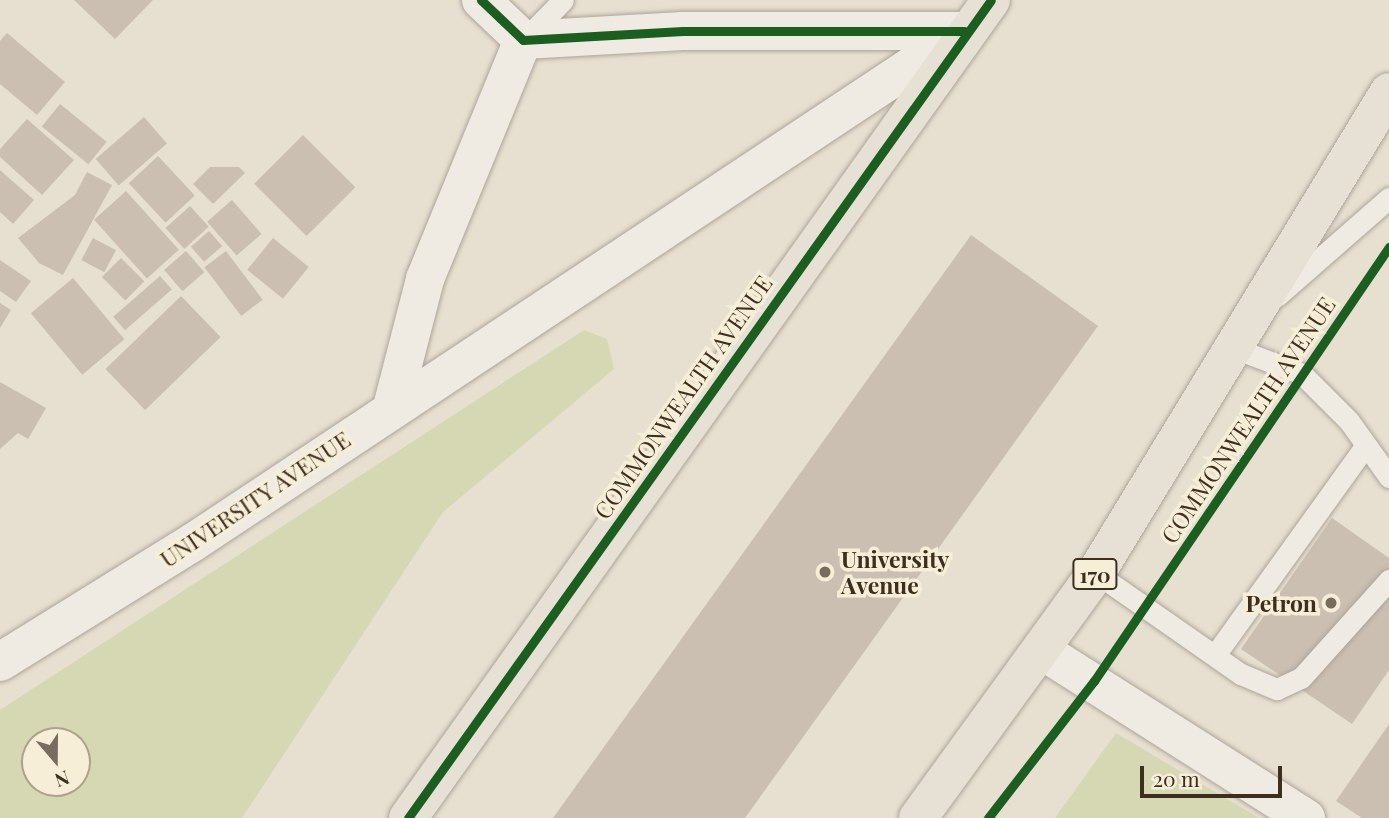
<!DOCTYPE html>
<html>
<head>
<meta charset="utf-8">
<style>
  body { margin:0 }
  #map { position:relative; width:1389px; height:818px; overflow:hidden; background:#e7e0d1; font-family:"Playfair Display",serif }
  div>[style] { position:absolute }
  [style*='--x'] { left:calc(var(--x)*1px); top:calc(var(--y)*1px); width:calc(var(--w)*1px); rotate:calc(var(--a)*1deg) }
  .green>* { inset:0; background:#d6d7b3 }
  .building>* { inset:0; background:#cbbfb2; transform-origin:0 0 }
  .roads { filter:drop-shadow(0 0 2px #ada599) drop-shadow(0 0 2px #ada599) }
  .service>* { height:21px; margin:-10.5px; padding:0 10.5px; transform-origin:10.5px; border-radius:10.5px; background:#efebe3 }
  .minor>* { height:38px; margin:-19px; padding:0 19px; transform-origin:19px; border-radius:19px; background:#efebe3 }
  .secondary>* { height:38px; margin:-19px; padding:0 19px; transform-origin:19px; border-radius:19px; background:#efebe3 }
  .primary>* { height:38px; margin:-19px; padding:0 19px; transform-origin:19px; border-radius:19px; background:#e6e1d4 }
  .cycleway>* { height:9px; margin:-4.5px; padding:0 4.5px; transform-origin:4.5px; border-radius:4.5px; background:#1b5e20 }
  .dots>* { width:19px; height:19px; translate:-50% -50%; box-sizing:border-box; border:4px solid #f7eed8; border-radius:50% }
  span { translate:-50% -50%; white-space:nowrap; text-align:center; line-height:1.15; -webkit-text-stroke:7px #f7eed8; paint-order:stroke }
  .shield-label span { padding:2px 5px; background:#f7eed8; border:2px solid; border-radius:5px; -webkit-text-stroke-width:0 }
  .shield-label { font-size:21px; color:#3d2e20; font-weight:700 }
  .street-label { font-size:23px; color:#3d2e20 }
  .poi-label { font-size:23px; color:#3d2e20; font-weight:700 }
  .left { translate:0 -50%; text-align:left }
  .right { translate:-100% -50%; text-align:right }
  .north { position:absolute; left:21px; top:727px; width:70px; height:70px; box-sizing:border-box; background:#f7eed8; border:2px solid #ada18e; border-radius:50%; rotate:160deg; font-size:19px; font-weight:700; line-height:28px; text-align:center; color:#3d2e20 }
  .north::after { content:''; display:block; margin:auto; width:24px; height:32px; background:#786c5e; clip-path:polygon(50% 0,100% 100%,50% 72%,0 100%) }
  .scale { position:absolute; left:1140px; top:766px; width:142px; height:32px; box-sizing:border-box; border:4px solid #3d2e20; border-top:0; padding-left:9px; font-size:21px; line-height:24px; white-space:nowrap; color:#3d2e20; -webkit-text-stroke:5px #f7eed8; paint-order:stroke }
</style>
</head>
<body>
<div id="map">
  <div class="green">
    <i style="clip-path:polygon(evenodd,584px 330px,607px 339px,614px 369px,443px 512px,242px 818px,0 818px,0 710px,584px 330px,77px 741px,77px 783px,35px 783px,35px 741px,77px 741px)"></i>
    <i style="clip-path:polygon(1116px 733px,1259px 818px,1055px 818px)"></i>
  </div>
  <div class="building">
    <i style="clip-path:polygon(74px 0,153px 0,115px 39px)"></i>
    <i style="clip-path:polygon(7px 33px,65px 82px,37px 115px,0 84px,0 41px)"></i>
    <i style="left:60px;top:104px;width:60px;height:29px;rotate:39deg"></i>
    <i style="left:144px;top:117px;width:35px;height:64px;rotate:49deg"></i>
    <i style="clip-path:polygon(27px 119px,74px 160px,42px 195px,0 157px,0 149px)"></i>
    <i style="left:303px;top:135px;width:74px;height:69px;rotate:45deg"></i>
    <i style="left:158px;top:156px;width:54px;height:40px;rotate:47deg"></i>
    <i style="clip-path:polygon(210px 167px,239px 167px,245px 173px,213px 204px,193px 184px)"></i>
    <i style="clip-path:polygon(0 170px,34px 200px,13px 224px,0 212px)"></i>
    <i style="clip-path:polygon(87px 172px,112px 185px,63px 275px,39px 263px,18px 238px,75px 195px)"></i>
    <i style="left:126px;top:191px;width:79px;height:43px;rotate:48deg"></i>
    <i style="left:232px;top:200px;width:45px;height:33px;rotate:49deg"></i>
    <i style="left:190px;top:206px;width:28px;height:33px;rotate:48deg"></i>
    <i style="left:209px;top:231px;width:20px;height:24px;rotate:49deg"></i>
    <i style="clip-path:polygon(971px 235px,1098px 326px,745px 818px,553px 818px)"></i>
    <i style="left:93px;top:238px;width:26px;height:25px;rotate:28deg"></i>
    <i style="left:273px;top:238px;width:46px;height:41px;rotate:39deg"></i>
    <i style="left:186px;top:251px;width:28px;height:29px;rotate:49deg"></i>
    <i style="left:226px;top:251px;width:61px;height:27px;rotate:53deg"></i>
    <i style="left:121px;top:258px;width:33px;height:27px;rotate:45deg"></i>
    <i style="clip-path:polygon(0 260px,31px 281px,16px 302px,0 291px)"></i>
    <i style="left:160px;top:276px;width:18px;height:62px;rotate:49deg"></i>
    <i style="left:73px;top:278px;width:80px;height:55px;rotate:50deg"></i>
    <i style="left:181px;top:296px;width:57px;height:105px;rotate:46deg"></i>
    <i style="clip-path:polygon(0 303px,11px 310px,0 328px)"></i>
    <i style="clip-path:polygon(0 382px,46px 408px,28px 439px,18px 433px,0 449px)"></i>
    <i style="clip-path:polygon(1332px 518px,1389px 558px,1389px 670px,1352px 724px,1241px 649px)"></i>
    <i style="clip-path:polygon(1389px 724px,1389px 818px,1362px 818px,1336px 801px)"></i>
  </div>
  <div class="roads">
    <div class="service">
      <i style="--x:525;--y:39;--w:54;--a:-45.7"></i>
      <i style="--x:1277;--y:296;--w:149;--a:-41.2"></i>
      <i style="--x:1234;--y:348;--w:73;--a:20.9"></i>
      <i style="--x:1302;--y:374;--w:66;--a:45"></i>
      <i style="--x:1349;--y:421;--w:69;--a:54.5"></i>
      <i style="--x:1096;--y:573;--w:177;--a:34.9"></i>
      <i style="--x:1241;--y:674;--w:39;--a:23"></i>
      <i style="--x:1277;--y:689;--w:26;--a:-25"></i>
      <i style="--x:1301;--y:678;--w:132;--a:-48.1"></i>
      <i style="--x:1215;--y:655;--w:257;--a:-54.3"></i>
    </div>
    <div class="minor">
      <i style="--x:481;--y:0;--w:58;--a:43.6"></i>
      <i style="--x:523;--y:40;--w:160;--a:-3.2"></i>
      <i style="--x:683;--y:31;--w:281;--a:0"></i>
      <i style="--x:392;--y:407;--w:132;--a:-75.5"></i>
      <i style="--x:425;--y:279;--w:258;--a:-67.7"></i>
      <i style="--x:1041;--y:650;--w:314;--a:32.4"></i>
    </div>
    <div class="secondary">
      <i style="--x:0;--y:662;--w:226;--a:-31.8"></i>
      <i style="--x:192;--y:543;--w:926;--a:-33.55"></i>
    </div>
    <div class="primary">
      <i style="--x:408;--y:818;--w:1004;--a:-54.52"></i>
      <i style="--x:918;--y:818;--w:303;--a:-54"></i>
      <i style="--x:1096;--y:573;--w:563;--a:-58.65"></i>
    </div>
  </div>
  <div class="cycleway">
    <i style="--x:481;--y:0;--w:58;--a:43.6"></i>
    <i style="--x:523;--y:40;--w:160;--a:-3.2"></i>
    <i style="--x:683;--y:31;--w:281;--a:0"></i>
    <i style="--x:408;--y:818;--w:1004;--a:-54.52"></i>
    <i style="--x:988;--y:818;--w:173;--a:-52.3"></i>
    <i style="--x:1094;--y:681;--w:525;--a:-55.8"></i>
  </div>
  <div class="dots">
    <i style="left:825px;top:572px;background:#786c5e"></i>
    <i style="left:1331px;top:603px;background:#786c5e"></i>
  </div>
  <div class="shield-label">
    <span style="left:1095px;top:574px">170</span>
  </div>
  <div class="street-label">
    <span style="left:683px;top:397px;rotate:-55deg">COMMONWEALTH AVENUE</span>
    <span style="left:1248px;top:420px;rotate:-56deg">COMMONWEALTH AVENUE</span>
    <span style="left:255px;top:499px;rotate:-34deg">UNIVERSITY AVENUE</span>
  </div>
  <div class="poi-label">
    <span class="left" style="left:841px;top:572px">University<br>Avenue</span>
    <span class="right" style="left:1317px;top:603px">Petron</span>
  </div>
  <div class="north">N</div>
  <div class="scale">20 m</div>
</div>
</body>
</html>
